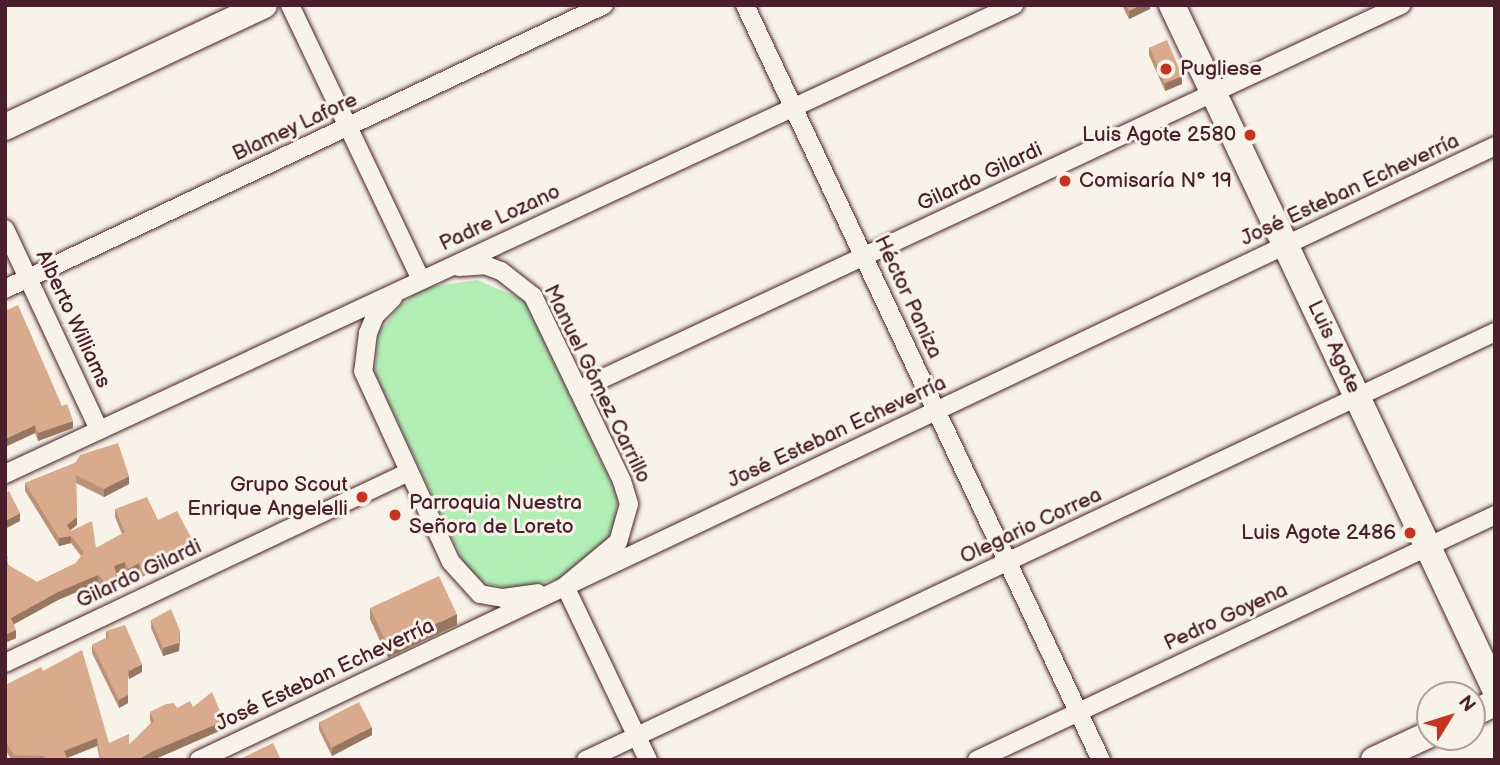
<!DOCTYPE html>
<html>
<head>
<meta charset="utf-8">
<style>
  body { margin:0 }
  #map { position:relative; width:1500px; height:765px; overflow:hidden; background:#f7f3e8; font-family:"Balsamiq Sans",sans-serif }
  div>[style] { position:absolute }
  [style*='--x'] { left:calc(var(--x)*1px); top:calc(var(--y)*1px); width:calc(var(--w)*1px); rotate:calc(var(--a)*1deg) }
  .green>* { inset:0; background:#b1efb5 }
  .roads { filter:drop-shadow(0 0 2px #4a1f2b) drop-shadow(0 0 2px #4a1f2b) }
  .street>* { height:18px; margin:-9px; padding:0 9px; transform-origin:9px; border-radius:9px; background:#f7f3e8 }
  .secondary>* { height:26px; margin:-13px; padding:0 13px; transform-origin:13px; border-radius:13px; background:#f7f3e8 }
  .wall>* { inset:0; background:#bb9278 }
  .shaded-wall>* { inset:0; background:#987761; transform-origin:0 0 }
  .building>* { inset:0; background:#d9aa8b; transform-origin:0 0 }
  .dots>* { width:19px; height:19px; translate:-50% -50%; box-sizing:border-box; border:4px solid #f7f3e8; border-radius:50% }
  span { translate:-50% -50%; white-space:nowrap; text-align:center; line-height:1.15; -webkit-text-stroke:6px #f7f3e8; paint-order:stroke }
  .poi-label { font-size:21px; color:#4a1f2b }
  .left { translate:0 -50%; text-align:left }
  .right { translate:-100% -50%; text-align:right }
  .street-label { font-size:21px; color:#4a1f2b }
  .frame { position:absolute; inset:0; border:7px solid #4a1f2b; pointer-events:none }
  .north { position:absolute; left:1416px; top:681px; width:70px; height:70px; box-sizing:border-box; background:#f7f3e8; border:2px solid #b29e9c; border-radius:50%; rotate:52deg; font-size:19px; font-weight:700; line-height:28px; text-align:center; color:#4a1f2b }
  .north::after { content:''; display:block; margin:auto; width:24px; height:32px; background:#c8321e; clip-path:polygon(50% 0,100% 100%,50% 72%,0 100%) }
</style>
</head>
<body>
<div id="map">
  <div class="green">
    <i style="clip-path:polygon(477px 280px,524px 300px,618px 497px,613px 529px,604px 548px,562px 578px,530px 586px,507px 588px,485px 583px,467px 569px,375px 373px,379px 332px,400px 306px,422px 288px)"></i>
  </div>
  <div class="roads">
    <div class="street">
      <i style="--x:290;--y:5;--w:305;--a:64.5"></i>
      <i style="--x:745;--y:5;--w:835;--a:64.76"></i>
      <i style="--x:5;--y:229;--w:222;--a:64.9"></i>
      <i style="--x:459;--y:267;--w:26;--a:-4"></i>
      <i style="--x:485;--y:265;--w:17;--a:21"></i>
      <i style="--x:501;--y:271;--w:41;--a:38"></i>
      <i style="--x:533;--y:296;--w:205;--a:64.3"></i>
      <i style="--x:622;--y:481;--w:24;--a:73"></i>
      <i style="--x:629;--y:504;--w:40;--a:106"></i>
      <i style="--x:618;--y:542;--w:69;--a:140.3"></i>
      <i style="--x:565;--y:586;--w:193;--a:64.5"></i>
      <i style="--x:5;--y:289;--w:663;--a:-25.37"></i>
      <i style="--x:393;--y:298;--w:25;--a:135"></i>
      <i style="--x:375;--y:316;--w:18;--a:112"></i>
      <i style="--x:368;--y:333;--w:38;--a:97"></i>
      <i style="--x:363;--y:371;--w:210;--a:65.3"></i>
      <i style="--x:451;--y:562;--w:43;--a:47.8"></i>
      <i style="--x:480;--y:594;--w:23;--a:10"></i>
      <i style="--x:503;--y:598;--w:35;--a:-8"></i>
      <i style="--x:578;--y:390;--w:909;--a:-25.07"></i>
      <i style="--x:5;--y:474;--w:1113;--a:-24.93"></i>
      <i style="--x:5;--y:663;--w:445;--a:-25.3"></i>
      <i style="--x:199;--y:760;--w:1434;--a:-25.35"></i>
      <i style="--x:586;--y:760;--w:1005;--a:-25.21"></i>
      <i style="--x:977;--y:760;--w:573;--a:-25.31"></i>
    </div>
    <div class="secondary">
      <i style="--x:1172;--y:5;--w:756;--a:64.72"></i>
      <i style="--x:5;--y:127;--w:286;--a:-25.2"></i>
      <i style="--x:1472;--y:714;--w:25;--a:-26"></i>
      <i style="--x:1374;--y:760;--w:62;--a:-24.9"></i>
    </div>
  </div>
  <div class="wall">
    <i style="clip-path:polygon(1122px 5px,1150px 5px,1150px 9px,1129px 19px)"></i>
    <i style="clip-path:polygon(1149px 47px,1182px 84px,1165px 91px,1149px 55px)"></i>
    <i style="clip-path:polygon(62px 406px,73px 428px,38px 441px,35px 433px,5px 447px)"></i>
    <i style="clip-path:polygon(75px 463px,129px 484px,104px 497px,76px 483px,77px 525px,70px 530px,96px 548px,122px 534px,115px 517px,115px 509px,158px 520px,194px 551px,142px 577px,139px 571px,128px 577px,125px 570px,116px 573px,117px 583px,105px 590px,98px 583px,58px 600px,13px 624px,16px 638px,5px 643px,5px 547px,8px 565px,37px 582px,76px 563px,81px 556px,71px 543px,59px 546px,25px 491px,25px 483px)"></i>
    <i style="clip-path:polygon(370px 608px,457px 625px,388px 658px,370px 619px)"></i>
    <i style="clip-path:polygon(151px 620px,180px 639px,179px 651px,163px 656px,151px 628px)"></i>
    <i style="clip-path:polygon(106px 631px,142px 672px,129px 679px,128px 675px,128px 703px,119px 708px,92px 653px,92px 645px,106px 638px)"></i>
    <i style="clip-path:polygon(43px 671px,109px 743px,129px 745px,151px 723px,150px 720px,150px 712px,177px 708px,193px 707px,224px 729px,153px 760px,100px 760px,97px 746px,67px 758px,68px 760px,12px 760px,5px 750px,5px 685px)"></i>
    <i style="clip-path:polygon(319px 722px,372px 735px,332px 756px,319px 730px)"></i>
  </div>
  <div class="shaded-wall">
    <i style="clip-path:polygon(1141px 5px,1150px 5px,1150px 9px,1129px 19px,1129px 11px)"></i>
    <i style="clip-path:polygon(1182px 76px,1182px 84px,1165px 91px,1165px 83px)"></i>
    <i style="clip-path:polygon(73px 421px,73px 428px,38px 441px,38px 433px)"></i>
    <i style="clip-path:polygon(35px 425px,35px 433px,5px 447px,5px 439px)"></i>
    <i style="clip-path:polygon(129px 476px,129px 484px,104px 497px,104px 489px)"></i>
    <i style="clip-path:polygon(20px 513px,20px 521px,5px 529px,5px 521px)"></i>
    <i style="clip-path:polygon(77px 517px,77px 525px,67px 533px,67px 525px)"></i>
    <i style="clip-path:polygon(71px 536px,71px 543px,59px 546px,59px 538px)"></i>
    <i style="left:194px;top:543px;width:8px;height:58px;rotate:90deg"></i>
    <i style="clip-path:polygon(125px 562px,125px 570px,114px 574px,114px 566px)"></i>
    <i style="clip-path:polygon(139px 563px,139px 571px,128px 577px,128px 569px)"></i>
    <i style="clip-path:polygon(98px 575px,98px 583px,58px 600px,11px 626px,11px 618px,58px 592px)"></i>
    <i style="clip-path:polygon(117px 575px,117px 583px,105px 590px,105px 582px)"></i>
    <i style="clip-path:polygon(457px 614px,457px 625px,388px 658px,388px 646px)"></i>
    <i style="clip-path:polygon(16px 630px,16px 638px,5px 643px,5px 635px)"></i>
    <i style="clip-path:polygon(180px 631px,179px 651px,163px 656px,163px 648px)"></i>
    <i style="clip-path:polygon(142px 664px,142px 672px,129px 679px,129px 671px)"></i>
    <i style="clip-path:polygon(128px 695px,128px 703px,119px 708px,119px 700px)"></i>
    <i style="clip-path:polygon(224px 721px,224px 729px,153px 760px,138px 760px,153px 751px)"></i>
    <i style="clip-path:polygon(372px 727px,372px 735px,332px 756px,332px 748px)"></i>
    <i style="clip-path:polygon(97px 738px,97px 746px,64px 759px,64px 751px)"></i>
  </div>
  <div class="building">
    <i style="clip-path:polygon(1126px 5px,1141px 5px,1129px 11px)"></i>
    <i style="left:1167px;top:40px;width:39px;height:19px;rotate:67deg"></i>
    <i style="clip-path:polygon(18px 305px,62px 406px,67px 404px,73px 421px,38px 433px,35px 425px,5px 439px,5px 311px)"></i>
    <i style="clip-path:polygon(118px 443px,129px 476px,104px 489px,76px 475px,77px 517px,67px 525px,71px 531px,92px 521px,96px 548px,125px 532px,115px 509px,147px 497px,158px 520px,177px 511px,194px 543px,142px 569px,139px 563px,128px 569px,125px 562px,114px 566px,117px 575px,105px 582px,98px 575px,58px 592px,11px 618px,16px 630px,5px 635px,5px 563px,37px 582px,76px 563px,84px 552px,71px 536px,59px 538px,25px 483px,75px 463px,80px 455px)"></i>
    <i style="clip-path:polygon(9px 491px,20px 513px,5px 521px,5px 493px)"></i>
    <i style="clip-path:polygon(5px 547px,8px 559px,5px 560px)"></i>
    <i style="left:439px;top:576px;width:42px;height:76px;rotate:65deg"></i>
    <i style="clip-path:polygon(171px 609px,180px 631px,179px 643px,163px 648px,151px 620px)"></i>
    <i style="clip-path:polygon(125px 625px,142px 664px,129px 671px,128px 667px,128px 695px,119px 700px,92px 645px,109px 637px,106px 631px)"></i>
    <i style="clip-path:polygon(82px 650px,109px 743px,129px 734px,129px 745px,154px 721px,150px 712px,166px 704px,174px 703px,177px 708px,190px 701px,193px 707px,212px 692px,224px 721px,153px 751px,138px 760px,101px 760px,97px 738px,64px 751px,68px 760px,45px 760px,44px 756px,14px 755px,5px 741px,5px 685px,41px 667px,43px 671px)"></i>
    <i style="left:359px;top:702px;width:28px;height:45px;rotate:63deg"></i>
    <i style="clip-path:polygon(273px 743px,281px 760px,238px 760px)"></i>
  </div>
  <div class="dots">
    <i style="left:1166px;top:69px;background:#c8321e"></i>
    <i style="left:1250px;top:135px;background:#c8321e"></i>
    <i style="left:1065px;top:181px;background:#c8321e"></i>
    <i style="left:362px;top:497px;background:#c8321e"></i>
    <i style="left:395px;top:515px;background:#c8321e"></i>
    <i style="left:1410px;top:533px;background:#c8321e"></i>
  </div>
  <div class="poi-label">
    <span class="left" style="left:1180px;top:69px">Pugliese</span>
    <span class="right" style="left:1236px;top:135px">Luis Agote 2580</span>
    <span class="left" style="left:1079px;top:181px">Comisaría N° 19</span>
    <span class="right" style="left:348px;top:497px">Grupo Scout<br>Enrique Angelelli</span>
    <span class="left" style="left:409px;top:515px">Parroquia Nuestra<br>Señora de Loreto</span>
    <span class="right" style="left:1396px;top:533px">Luis Agote 2486</span>
  </div>
  <div class="street-label">
    <span style="left:295px;top:127px;rotate:-25deg">Blamey Lafore</span>
    <span style="left:980px;top:177px;rotate:-25deg">Gilardo Gilardi</span>
    <span style="left:1350px;top:190px;rotate:-25deg">José Esteban Echeverría</span>
    <span style="left:500px;top:218px;rotate:-25deg">Padre Lozano</span>
    <span style="left:908px;top:297px;rotate:65deg">Héctor Paniza</span>
    <span style="left:73px;top:319px;rotate:65deg">Alberto Williams</span>
    <span style="left:1334px;top:347px;rotate:65deg">Luis Agote</span>
    <span style="left:597px;top:384px;rotate:64deg">Manuel Gómez Carrillo</span>
    <span style="left:837px;top:432px;rotate:-25deg">José Esteban Echeverría</span>
    <span style="left:1031px;top:526px;rotate:-25deg">Olegario Correa</span>
    <span style="left:139px;top:574px;rotate:-25deg">Gilardo Gilardi</span>
    <span style="left:1226px;top:617px;rotate:-25deg">Pedro Goyena</span>
    <span style="left:325px;top:675px;rotate:-25deg">José Esteban Echeverría</span>
  </div>
  <div class="frame"></div>
  <div class="north">N</div>
</div>
</body>
</html>
